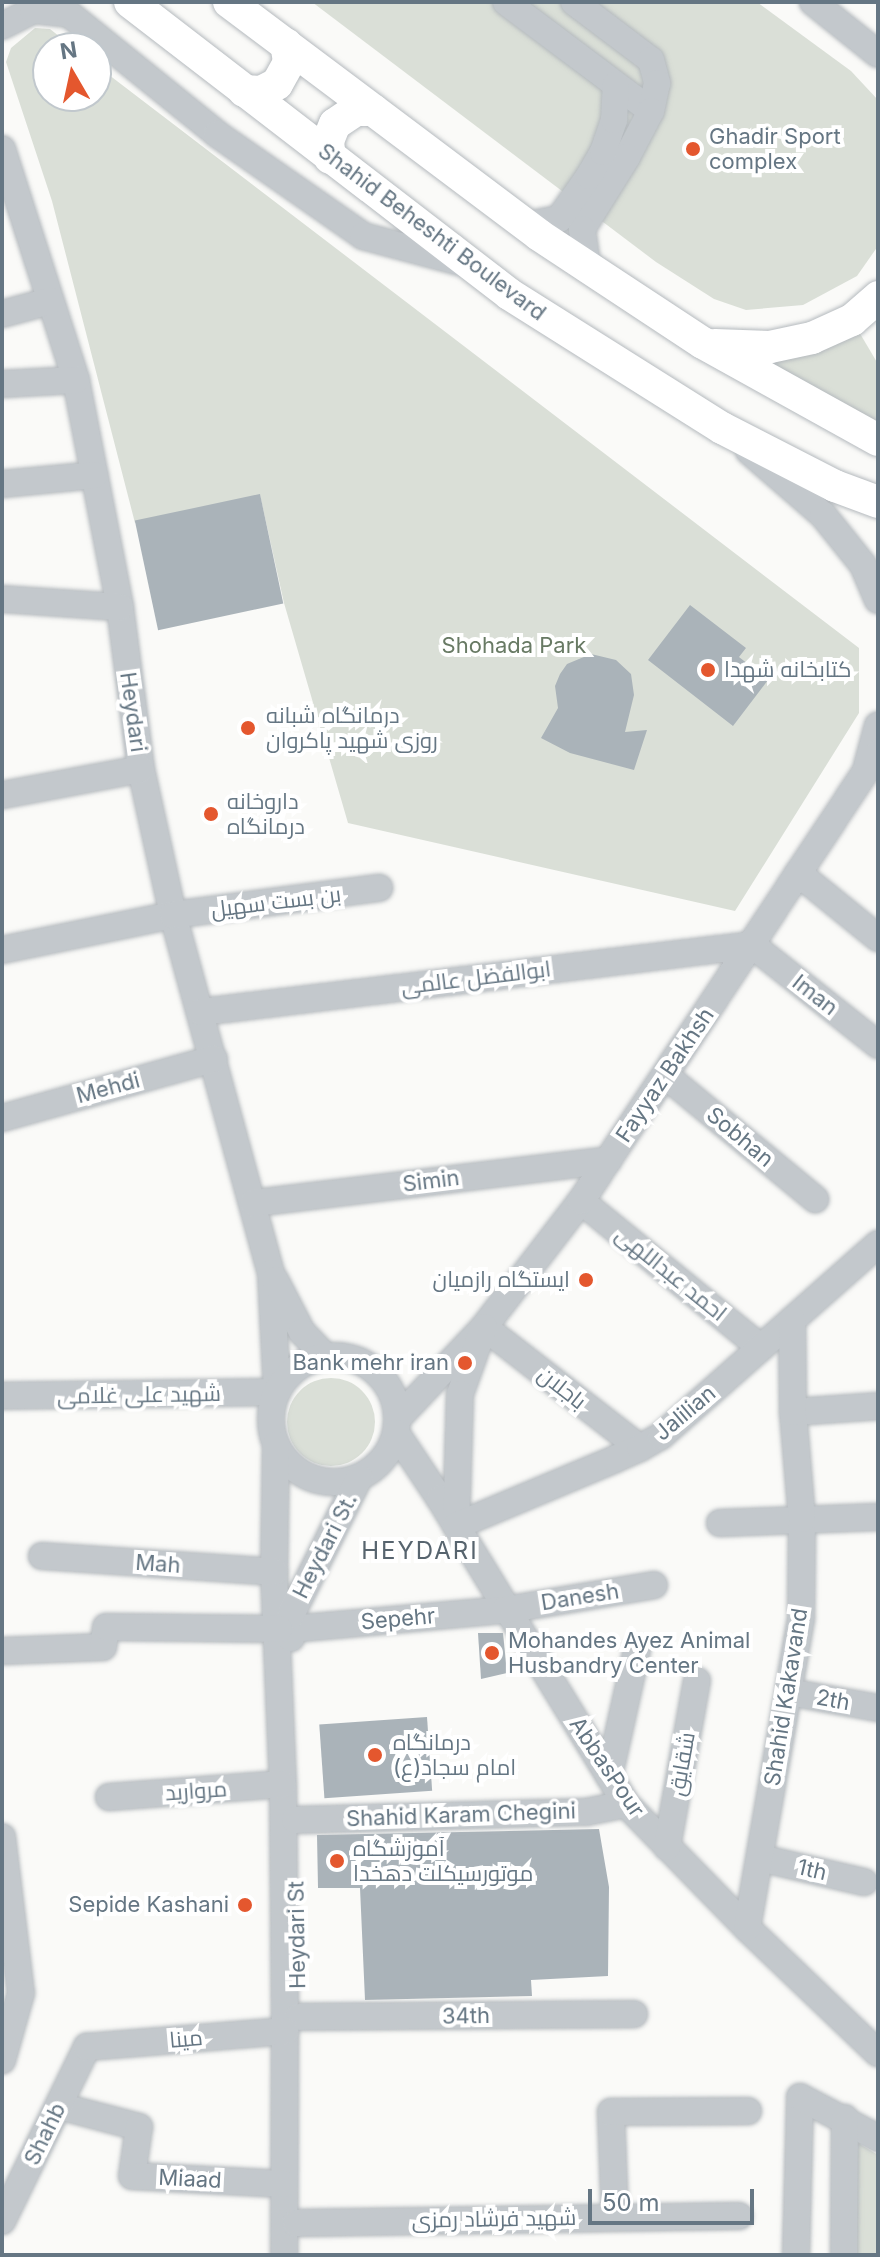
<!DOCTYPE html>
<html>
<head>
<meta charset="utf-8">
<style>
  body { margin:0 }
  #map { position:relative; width:880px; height:2257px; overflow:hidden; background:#fafaf8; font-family:Inter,Cairo,sans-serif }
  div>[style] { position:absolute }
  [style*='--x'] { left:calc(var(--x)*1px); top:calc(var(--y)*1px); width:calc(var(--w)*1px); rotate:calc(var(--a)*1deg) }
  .green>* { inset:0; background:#dadfd7 }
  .round { border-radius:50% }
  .building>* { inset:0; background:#aab3b9; transform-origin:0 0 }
  .roads { filter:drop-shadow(0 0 2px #b5babe) drop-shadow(0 0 2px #b5babe) }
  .minor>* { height:26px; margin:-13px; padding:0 13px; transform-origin:13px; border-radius:13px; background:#c3c8cc }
  .minor>.ring { margin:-13px; padding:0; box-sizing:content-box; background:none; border:26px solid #c3c8cc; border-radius:50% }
  .major>* { height:32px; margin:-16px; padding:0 16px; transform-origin:16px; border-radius:16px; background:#fff }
  .dots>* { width:22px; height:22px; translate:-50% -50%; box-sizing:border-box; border:4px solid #fff; border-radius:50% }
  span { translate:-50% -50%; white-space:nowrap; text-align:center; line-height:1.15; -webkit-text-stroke:8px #fff; paint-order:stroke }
  .poi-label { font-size:22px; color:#657683 }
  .left { translate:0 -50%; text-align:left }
  .right { translate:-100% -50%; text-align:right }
  .street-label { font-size:22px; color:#657683 }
  .park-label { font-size:22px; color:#687a64 }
  .neighbourhood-label { font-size:24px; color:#57646e; letter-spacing:2px }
  .frame { position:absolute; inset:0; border:4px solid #657683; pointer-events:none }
  .north { position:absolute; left:32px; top:32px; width:80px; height:80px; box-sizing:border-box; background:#fff; border:2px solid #c1c8cd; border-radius:50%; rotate:351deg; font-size:22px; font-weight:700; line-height:32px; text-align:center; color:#657683 }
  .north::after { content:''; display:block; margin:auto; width:28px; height:36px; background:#e4572e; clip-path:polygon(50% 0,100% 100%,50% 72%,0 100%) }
  .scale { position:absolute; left:588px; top:2189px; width:166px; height:36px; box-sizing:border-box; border:4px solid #657683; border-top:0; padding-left:10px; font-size:24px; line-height:28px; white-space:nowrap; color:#657683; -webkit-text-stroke:6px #fff; paint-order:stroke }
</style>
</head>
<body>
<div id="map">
  <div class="green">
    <i style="clip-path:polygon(312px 2px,757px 2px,851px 71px,878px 100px,878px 246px,857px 276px,803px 305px,746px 310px,714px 299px,656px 262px)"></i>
    <i style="clip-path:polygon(35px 28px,50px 29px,74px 48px,48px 48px,48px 96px,96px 96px,96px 65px,859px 648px,859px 713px,735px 911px,348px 823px,284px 603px,260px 495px,135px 523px,52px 201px,6px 62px,11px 48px)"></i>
    <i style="clip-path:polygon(852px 320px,878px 364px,878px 440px,746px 348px)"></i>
    <i class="round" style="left:287px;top:1378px;width:88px;height:88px"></i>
    <i style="clip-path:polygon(858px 2143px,878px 2155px,878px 2255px,849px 2255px)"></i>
  </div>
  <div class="building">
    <i style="left:260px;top:494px;width:112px;height:128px;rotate:78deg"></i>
    <i style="clip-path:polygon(690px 605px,746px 648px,739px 657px,768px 680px,733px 726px,648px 660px)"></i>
    <i style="clip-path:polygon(591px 654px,616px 660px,631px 674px,634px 695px,625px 732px,647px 730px,634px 770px,570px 753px,541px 738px,558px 708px,555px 686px,560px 674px,567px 664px)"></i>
    <i style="clip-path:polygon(478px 1633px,503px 1633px,507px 1673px,481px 1679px)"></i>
    <i style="left:427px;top:1717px;width:74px;height:108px;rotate:86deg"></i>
    <i style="clip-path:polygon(599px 1829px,609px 1887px,608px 1976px,531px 1980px,532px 1996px,365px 2000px,360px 1888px,318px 1888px,317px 1835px)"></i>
  </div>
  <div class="roads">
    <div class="minor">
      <i style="--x:506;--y:2;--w:181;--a:36.9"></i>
      <i style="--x:574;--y:2;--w:96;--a:37"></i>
      <i style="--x:651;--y:60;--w:24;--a:75"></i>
      <i style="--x:657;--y:83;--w:29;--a:102"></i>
      <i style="--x:651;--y:111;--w:52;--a:117.6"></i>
      <i style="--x:627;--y:157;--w:85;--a:122"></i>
      <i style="--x:582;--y:229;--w:37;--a:82"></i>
      <i style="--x:813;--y:2;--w:83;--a:38.7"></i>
      <i style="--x:2;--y:26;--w:35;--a:-27"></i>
      <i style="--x:33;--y:10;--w:36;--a:6"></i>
      <i style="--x:69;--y:14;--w:191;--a:39"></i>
      <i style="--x:217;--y:134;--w:178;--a:34.9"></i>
      <i style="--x:363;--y:236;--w:105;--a:15"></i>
      <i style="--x:2;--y:149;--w:243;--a:72.2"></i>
      <i style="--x:76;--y:380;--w:231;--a:79"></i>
      <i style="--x:120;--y:607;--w:163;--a:82.6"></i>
      <i style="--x:141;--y:769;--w:149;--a:77.6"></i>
      <i style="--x:173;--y:915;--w:371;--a:74.7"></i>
      <i style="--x:271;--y:1273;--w:119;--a:87.1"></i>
      <i style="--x:277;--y:1392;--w:275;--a:179.2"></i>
      <i style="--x:527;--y:225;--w:33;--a:-11"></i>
      <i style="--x:559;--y:219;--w:52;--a:-55.1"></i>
      <i style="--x:589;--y:176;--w:28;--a:-60"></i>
      <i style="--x:603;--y:152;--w:34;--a:-71"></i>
      <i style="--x:614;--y:120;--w:35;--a:-87"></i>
      <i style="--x:2;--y:314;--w:50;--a:-15.2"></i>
      <i style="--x:2;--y:384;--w:74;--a:-3.1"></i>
      <i style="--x:749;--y:451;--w:98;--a:40.9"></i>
      <i style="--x:823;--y:515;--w:64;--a:51.3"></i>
      <i style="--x:863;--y:565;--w:38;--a:67"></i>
      <i style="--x:2;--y:484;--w:93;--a:-5.5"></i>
      <i style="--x:2;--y:599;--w:118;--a:3.9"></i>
      <i style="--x:867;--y:766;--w:42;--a:-75"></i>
      <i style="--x:2;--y:795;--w:141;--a:-10.6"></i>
      <i style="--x:798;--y:873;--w:103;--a:39.1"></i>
      <i style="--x:2;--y:950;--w:175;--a:-11.6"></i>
      <i style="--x:173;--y:915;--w:208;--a:-7.5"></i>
      <i style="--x:201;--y:1012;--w:555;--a:-6.93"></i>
      <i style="--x:752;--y:945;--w:161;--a:38.4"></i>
      <i style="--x:665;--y:1075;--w:195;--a:39.6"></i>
      <i style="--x:2;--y:1118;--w:220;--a:-15.6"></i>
      <i style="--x:581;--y:1201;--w:232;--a:39.2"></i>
      <i style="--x:254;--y:1203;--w:357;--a:-6.9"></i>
      <i style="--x:275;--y:1280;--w:59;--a:62.6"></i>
      <i style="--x:302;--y:1332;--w:33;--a:46"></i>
      <i class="ring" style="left:271px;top:1356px;width:100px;height:100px"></i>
      <i style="--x:793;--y:1412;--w:85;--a:-4"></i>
      <i style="--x:398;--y:1418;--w:125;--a:-46.6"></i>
      <i style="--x:484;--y:1327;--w:159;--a:-52.4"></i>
      <i style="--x:581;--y:1201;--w:538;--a:-56.46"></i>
      <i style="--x:396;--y:1433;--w:79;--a:56.3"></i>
      <i style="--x:440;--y:1499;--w:357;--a:58.6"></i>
      <i style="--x:626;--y:1804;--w:173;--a:45.7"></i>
      <i style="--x:747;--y:1928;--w:181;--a:43.7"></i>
      <i style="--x:276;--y:1445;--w:127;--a:90.9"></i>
      <i style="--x:274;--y:1572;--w:212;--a:87.6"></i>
      <i style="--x:283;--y:1784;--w:233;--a:89.5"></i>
      <i style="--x:285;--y:2017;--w:238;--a:90.2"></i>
      <i style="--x:640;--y:1448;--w:197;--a:-142.2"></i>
      <i style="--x:484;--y:1327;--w:71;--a:109.7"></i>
      <i style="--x:460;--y:1394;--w:132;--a:91.7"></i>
      <i style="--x:456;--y:1526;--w:173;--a:-22.8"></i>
      <i style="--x:615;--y:1459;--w:27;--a:-24"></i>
      <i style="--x:640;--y:1448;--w:24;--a:-30"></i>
      <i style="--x:661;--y:1436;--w:290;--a:-41.5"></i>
      <i style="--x:720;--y:1523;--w:158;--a:-2.2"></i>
      <i style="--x:42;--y:1556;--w:233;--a:3.9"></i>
      <i style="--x:291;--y:1629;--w:215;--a:-5.1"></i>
      <i style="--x:505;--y:1610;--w:151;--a:-9.5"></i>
      <i style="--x:291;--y:1638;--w:23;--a:-90"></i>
      <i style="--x:291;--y:1615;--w:153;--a:-63.6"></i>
      <i style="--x:2;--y:1651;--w:101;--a:-2.3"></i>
      <i style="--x:103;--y:1647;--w:20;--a:-81"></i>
      <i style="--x:106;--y:1627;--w:173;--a:0.7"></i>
      <i style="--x:789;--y:1692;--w:90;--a:10.2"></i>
      <i style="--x:609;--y:1776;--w:129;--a:-77.5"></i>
      <i style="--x:109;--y:1797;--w:174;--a:-4.3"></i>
      <i style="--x:295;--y:1820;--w:291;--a:-1.6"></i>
      <i style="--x:586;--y:1812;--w:41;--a:-11.3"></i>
      <i style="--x:2;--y:1837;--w:157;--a:83.1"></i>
      <i style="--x:21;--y:1993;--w:70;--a:105.8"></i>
      <i style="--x:667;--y:1847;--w:169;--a:-79.8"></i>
      <i style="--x:760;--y:1858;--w:107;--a:13"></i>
      <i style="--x:747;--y:1928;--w:315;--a:-80.1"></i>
      <i style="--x:801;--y:1618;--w:99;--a:-89.4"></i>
      <i style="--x:802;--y:1519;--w:107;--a:-94.8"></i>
      <i style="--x:793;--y:1412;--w:92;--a:-90.6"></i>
      <i style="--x:299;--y:2017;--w:335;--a:-0.5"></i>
      <i style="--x:59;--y:2106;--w:83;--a:14.7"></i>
      <i style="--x:139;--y:2127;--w:49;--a:98.1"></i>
      <i style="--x:132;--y:2176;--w:152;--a:3"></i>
      <i style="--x:615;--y:2217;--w:105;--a:-92.2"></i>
      <i style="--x:611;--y:2112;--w:137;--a:-0.4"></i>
      <i style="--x:2;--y:2221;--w:194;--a:-64"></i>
      <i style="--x:87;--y:2047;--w:199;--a:-4.6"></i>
      <i style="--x:296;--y:2223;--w:443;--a:-0.9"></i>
      <i style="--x:796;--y:2255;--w:158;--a:-88.5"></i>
      <i style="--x:800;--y:2097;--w:88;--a:27.7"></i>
      <i style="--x:844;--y:2255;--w:137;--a:-89.6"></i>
    </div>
    <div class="major">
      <i style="--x:130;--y:2;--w:478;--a:37.6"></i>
      <i style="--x:509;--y:294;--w:252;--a:32.2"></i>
      <i style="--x:722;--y:428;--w:127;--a:27.2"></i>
      <i style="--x:835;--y:486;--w:46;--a:20.4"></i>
      <i style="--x:229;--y:2;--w:388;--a:36.9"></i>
      <i style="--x:539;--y:235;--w:196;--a:33.4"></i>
      <i style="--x:703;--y:343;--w:200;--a:29"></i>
      <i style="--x:244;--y:91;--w:17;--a:3"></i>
      <i style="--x:261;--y:92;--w:18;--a:-27"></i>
      <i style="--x:277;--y:84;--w:25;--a:-61"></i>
      <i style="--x:289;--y:62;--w:18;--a:-99"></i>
      <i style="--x:330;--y:158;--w:17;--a:-97"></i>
      <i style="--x:328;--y:141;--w:18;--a:-68"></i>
      <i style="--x:335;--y:124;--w:25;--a:-34"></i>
      <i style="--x:356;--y:110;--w:17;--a:0"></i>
      <i style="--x:715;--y:345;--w:55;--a:2.1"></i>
      <i style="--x:770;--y:347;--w:43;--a:-12.1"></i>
      <i style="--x:812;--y:338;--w:44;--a:-24.2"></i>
      <i style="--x:852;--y:320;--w:35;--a:-41"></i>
    </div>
  </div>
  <div class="dots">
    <i style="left:693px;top:149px;background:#e4572e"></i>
    <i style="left:708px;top:670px;background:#e4572e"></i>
    <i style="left:248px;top:728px;background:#e4572e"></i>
    <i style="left:211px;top:814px;background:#e4572e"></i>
    <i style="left:586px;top:1280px;background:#e4572e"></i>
    <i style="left:465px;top:1363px;background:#e4572e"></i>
    <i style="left:492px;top:1653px;background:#e4572e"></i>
    <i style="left:375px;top:1755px;background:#e4572e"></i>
    <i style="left:337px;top:1861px;background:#e4572e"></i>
    <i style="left:245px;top:1905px;background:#e4572e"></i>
  </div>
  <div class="poi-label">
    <span class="left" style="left:709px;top:149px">Ghadir Sport<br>complex</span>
    <span class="left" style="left:724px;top:670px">کتابخانه شهدا</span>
    <span class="left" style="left:266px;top:728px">درمانگاه شبانه<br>روزی شهید پاکروان</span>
    <span class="left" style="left:227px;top:814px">داروخانه<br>درمانگاه</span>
    <span class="right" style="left:570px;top:1280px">ایستگاه رازمیان</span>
    <span class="right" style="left:449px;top:1363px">Bank mehr iran</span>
    <span class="left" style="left:508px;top:1653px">Mohandes Ayez Animal<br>Husbandry Center</span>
    <span class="left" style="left:393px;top:1755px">درمانگاه<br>امام سجاد(ع)</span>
    <span class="left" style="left:353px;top:1861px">آموزشگاه<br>موتورسیکلت دهخدا</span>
    <span class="right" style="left:229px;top:1905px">Sepide Kashani</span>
  </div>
  <div class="street-label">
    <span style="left:432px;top:232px;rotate:37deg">Shahid Beheshti Boulevard</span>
    <span style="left:133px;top:712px;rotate:82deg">Heydari</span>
    <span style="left:276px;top:902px;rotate:-7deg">بن بست سهیل</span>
    <span style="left:476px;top:978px;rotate:-7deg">ابوالفضل عالمی</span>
    <span style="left:815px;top:995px;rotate:38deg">Iman</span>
    <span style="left:665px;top:1075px;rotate:-56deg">Fayyaz Bakhsh</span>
    <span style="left:108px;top:1088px;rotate:-15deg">Mehdi</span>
    <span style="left:740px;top:1137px;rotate:40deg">Sobhan</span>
    <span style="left:431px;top:1181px;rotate:-7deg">Simin</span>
    <span style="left:671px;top:1274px;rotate:39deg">احمد عبداللهی</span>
    <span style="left:562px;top:1388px;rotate:38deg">باجلان</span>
    <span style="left:139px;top:1395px;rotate:-1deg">شهید علی غلامی</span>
    <span style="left:685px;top:1413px;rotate:-40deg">Jalilian</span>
    <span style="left:325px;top:1546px;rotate:-63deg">Heydari St.</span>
    <span style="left:158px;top:1564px;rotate:4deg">Mah</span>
    <span style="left:580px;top:1597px;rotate:-9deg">Danesh</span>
    <span style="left:398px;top:1619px;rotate:-5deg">Sepehr</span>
    <span style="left:786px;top:1697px;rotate:-81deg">Shahid Kakavand</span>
    <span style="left:833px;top:1700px;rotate:10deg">2th</span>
    <span style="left:682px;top:1764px;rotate:-80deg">شقایق</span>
    <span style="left:607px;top:1767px;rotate:56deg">AbbasPour</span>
    <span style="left:196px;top:1791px;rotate:-4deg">مروارید</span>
    <span style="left:461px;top:1815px;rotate:-2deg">Shahid Karam Chegini</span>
    <span style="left:812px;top:1870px;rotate:13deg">1th</span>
    <span style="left:297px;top:1935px;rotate:-91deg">Heydari St</span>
    <span style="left:466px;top:2016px;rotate:-1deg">34th</span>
    <span style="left:186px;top:2039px;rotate:-5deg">مینا</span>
    <span style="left:45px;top:2134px;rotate:-64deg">Shahb</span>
    <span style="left:190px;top:2179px;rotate:3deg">Miaad</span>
    <span style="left:494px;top:2219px;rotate:-1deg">شهید فرشاد رمزی</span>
  </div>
  <div class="park-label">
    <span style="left:514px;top:646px">Shohada Park</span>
  </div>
  <div class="neighbourhood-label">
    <span style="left:420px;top:1551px">HEYDARI</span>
  </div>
  <div class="frame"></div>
  <div class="north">N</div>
  <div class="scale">50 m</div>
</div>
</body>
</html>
